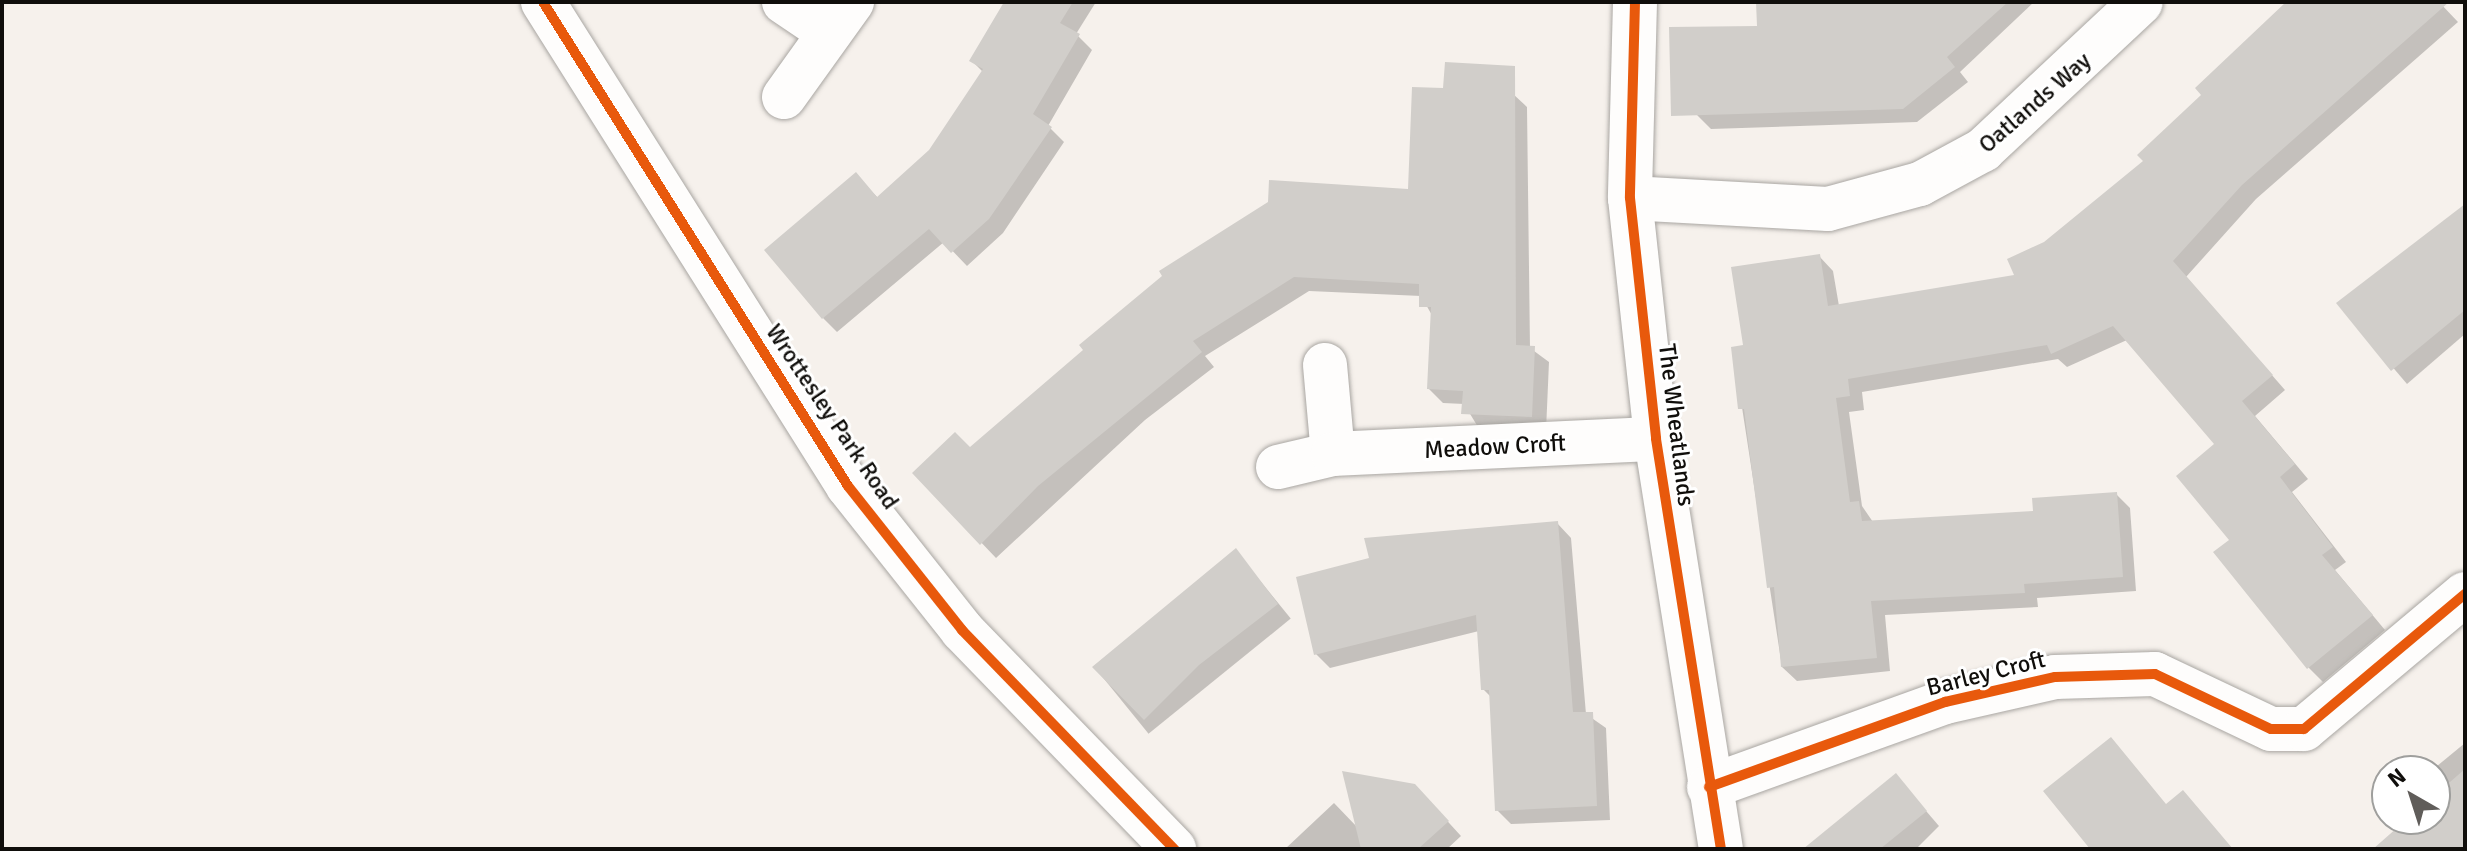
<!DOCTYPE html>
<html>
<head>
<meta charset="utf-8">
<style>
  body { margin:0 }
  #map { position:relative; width:2467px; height:851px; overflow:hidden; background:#f6f1ec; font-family:Signika,sans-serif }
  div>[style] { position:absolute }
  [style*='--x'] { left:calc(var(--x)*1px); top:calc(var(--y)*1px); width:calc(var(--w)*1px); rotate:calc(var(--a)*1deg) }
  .shadow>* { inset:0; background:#0003; transform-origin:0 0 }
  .building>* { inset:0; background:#d1ceca }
  .roads { filter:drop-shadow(0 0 2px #a9a6a2) drop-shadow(0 0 2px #a9a6a2) }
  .minor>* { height:44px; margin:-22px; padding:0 22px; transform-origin:22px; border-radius:22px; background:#fefdfc }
  .tertiary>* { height:44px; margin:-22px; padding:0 22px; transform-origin:22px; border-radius:22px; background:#fefdfc }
  .cycleway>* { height:10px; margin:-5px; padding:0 5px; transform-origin:5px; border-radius:5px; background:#e8590c }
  span { translate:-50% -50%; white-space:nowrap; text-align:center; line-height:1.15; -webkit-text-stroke:6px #fff; paint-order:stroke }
  .street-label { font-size:24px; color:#100e0b }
  .frame { position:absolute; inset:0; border:4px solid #100e0b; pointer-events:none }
  .north { position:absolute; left:2371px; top:755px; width:80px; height:80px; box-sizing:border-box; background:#fff; border:2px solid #9f9f9d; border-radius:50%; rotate:321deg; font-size:22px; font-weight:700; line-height:32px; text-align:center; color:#100e0b }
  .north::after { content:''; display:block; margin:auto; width:28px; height:36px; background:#605d5a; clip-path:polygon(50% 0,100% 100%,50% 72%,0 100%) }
</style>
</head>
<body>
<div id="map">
  <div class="shadow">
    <i style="clip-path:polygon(1006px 2px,1096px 2px,1076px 34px,1092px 50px,1048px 126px,1064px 142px,1003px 233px,967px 266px,944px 242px,837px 332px,823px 318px,856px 175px,878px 198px,930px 151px,983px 72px,972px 61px)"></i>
    <i style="clip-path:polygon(1758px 2px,2034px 2px,1960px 72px,1968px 82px,1917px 122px,1711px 129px,1697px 115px,1759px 28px)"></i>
    <i style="clip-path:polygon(2290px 2px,2439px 2px,2458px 22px,2256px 199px,2186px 277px,2285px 390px,2255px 416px,2308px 479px,2292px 492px,2346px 562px,2335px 570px,2385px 630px,2323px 682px,2309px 668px,2216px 553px,2232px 540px,2217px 444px,2127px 340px,2067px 367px,2058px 359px,1862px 392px,1864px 410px,1849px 412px,1862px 506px,1873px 522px,2036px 513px,2116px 494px,2130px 508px,2136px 591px,2037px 598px,2038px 607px,1885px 615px,1890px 671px,1797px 681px,1782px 667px,1733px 349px,1745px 347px,1819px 256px,1833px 271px,1839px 306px,2017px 276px,2045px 244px,2146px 162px)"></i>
    <i style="clip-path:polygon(1512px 93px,1527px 107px,1530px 348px,1549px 362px,1546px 431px,1478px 427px,1464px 404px,1443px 403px,1429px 389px,1433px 317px,1421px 296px,1309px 291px,1205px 356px,1214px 367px,1145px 420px,996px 558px,915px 473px,970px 450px,1409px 191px)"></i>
    <i style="clip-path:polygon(2465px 207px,2465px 334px,2407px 384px,2338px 303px)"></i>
    <i style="clip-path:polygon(1557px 523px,1571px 538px,1586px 714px,1606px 728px,1610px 820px,1511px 824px,1497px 810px,1492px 698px,1483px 689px,1479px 631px,1330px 668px,1316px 654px)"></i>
    <i style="left:1236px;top:551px;width:87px;height:183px;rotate:51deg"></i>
    <i style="clip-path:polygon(2465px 743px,2465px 849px,2382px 849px,2410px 819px,2435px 819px,2435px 798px,2445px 789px,2431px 771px)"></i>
    <i style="clip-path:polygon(1896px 776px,1939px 826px,1916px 849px,1806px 849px)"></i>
    <i style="clip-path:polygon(1429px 801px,1461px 836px,1447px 849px,1285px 849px,1334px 803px,1358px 828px)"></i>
  </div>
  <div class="building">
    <i style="clip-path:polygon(1004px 2px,1073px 2px,1060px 23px,1080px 34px,1033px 114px,1052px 127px,989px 219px,951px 253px,929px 229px,822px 319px,764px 250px,856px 172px,877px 197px,929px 150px,983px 69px,969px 61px)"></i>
    <i style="clip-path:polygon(1756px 2px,2008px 2px,1947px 57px,1955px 67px,1903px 109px,1671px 116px,1669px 27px,1757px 26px)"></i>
    <i style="clip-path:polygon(2286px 2px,2449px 2px,2242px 185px,2173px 261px,2273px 375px,2242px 401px,2295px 464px,2280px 477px,2333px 547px,2322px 555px,2373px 615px,2307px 669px,2213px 552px,2229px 540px,2176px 476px,2214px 444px,2113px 326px,2051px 354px,2047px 345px,1848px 379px,1850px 396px,1836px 398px,1850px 502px,1859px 501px,1862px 521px,2033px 511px,2032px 498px,2117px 492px,2123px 577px,2024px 584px,2025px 593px,1871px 601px,1877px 658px,1781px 667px,1774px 587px,1767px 588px,1744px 409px,1738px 409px,1731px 347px,1743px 345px,1731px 267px,1820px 254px,1828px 306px,2014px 275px,2007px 259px,2044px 242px,2143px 161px,2137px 155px,2201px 95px,2195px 88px)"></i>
    <i style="clip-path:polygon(1445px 62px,1515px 66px,1516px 345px,1535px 346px,1532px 417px,1461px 414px,1463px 391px,1427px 389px,1431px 307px,1419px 307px,1419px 284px,1294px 277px,1193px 341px,1202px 352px,1038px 486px,980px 545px,912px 473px,955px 432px,970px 447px,1083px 350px,1079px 345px,1162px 276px,1159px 271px,1268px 202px,1269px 180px,1408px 189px,1412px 87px,1443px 88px)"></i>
    <i style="clip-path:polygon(2465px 204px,2465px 310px,2391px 371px,2336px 303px)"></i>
    <i style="clip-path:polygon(1558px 521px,1573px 712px,1593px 712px,1597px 806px,1495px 811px,1489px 690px,1481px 690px,1476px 615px,1314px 655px,1296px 577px,1369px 558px,1364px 538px)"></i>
    <i style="clip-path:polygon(1236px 548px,1278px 604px,1199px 665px,1144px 720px,1092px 667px)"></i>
    <i style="clip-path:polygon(2111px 737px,2166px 804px,2183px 790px,2233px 849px,2090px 849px,2043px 791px)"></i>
    <i style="clip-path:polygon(2465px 769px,2465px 849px,2373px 849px,2407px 819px,2435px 819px,2435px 795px)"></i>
    <i style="clip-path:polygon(1342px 771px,1415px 784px,1449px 821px,1418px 849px,1361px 849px)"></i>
    <i style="clip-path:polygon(1896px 773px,1927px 811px,1880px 849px,1803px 849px)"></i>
  </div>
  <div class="roads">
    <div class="minor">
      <i style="--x:784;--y:2;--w:55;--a:34"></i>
      <i style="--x:1635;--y:2;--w:196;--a:91.5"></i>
      <i style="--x:1630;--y:198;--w:242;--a:83.8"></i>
      <i style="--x:1656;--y:439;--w:415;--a:81"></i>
      <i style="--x:784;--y:97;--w:117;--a:-54.4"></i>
      <i style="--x:1630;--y:198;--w:198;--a:3.2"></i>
      <i style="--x:1828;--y:209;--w:95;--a:-15.2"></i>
      <i style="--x:1920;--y:184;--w:72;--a:-28.4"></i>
      <i style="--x:1983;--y:150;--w:216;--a:-43.1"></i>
      <i style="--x:1325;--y:365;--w:89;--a:84.9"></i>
      <i style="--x:1278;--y:467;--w:57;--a:-13.3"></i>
      <i style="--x:1333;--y:454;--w:323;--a:-2.7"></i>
      <i style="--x:1709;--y:787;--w:251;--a:-19.8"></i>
      <i style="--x:1945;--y:702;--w:113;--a:-12.8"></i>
      <i style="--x:2055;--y:677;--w:100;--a:-1.7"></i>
      <i style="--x:2155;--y:674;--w:128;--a:25.4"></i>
      <i style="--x:2271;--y:729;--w:33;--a:0"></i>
      <i style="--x:2304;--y:729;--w:210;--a:-40"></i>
    </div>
    <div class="tertiary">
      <i style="--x:543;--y:2;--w:572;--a:57.78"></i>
      <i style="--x:848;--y:486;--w:184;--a:51.6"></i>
      <i style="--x:962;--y:630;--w:305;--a:45.9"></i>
    </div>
  </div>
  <div class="cycleway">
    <i style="--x:543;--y:2;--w:572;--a:57.78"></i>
    <i style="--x:848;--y:486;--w:184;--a:51.6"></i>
    <i style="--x:962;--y:630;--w:305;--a:45.9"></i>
    <i style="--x:1635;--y:2;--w:196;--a:91.5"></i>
    <i style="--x:1630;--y:198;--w:242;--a:83.8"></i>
    <i style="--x:1656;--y:439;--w:415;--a:81"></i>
    <i style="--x:1709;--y:787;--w:251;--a:-19.8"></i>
    <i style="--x:1945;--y:702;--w:113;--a:-12.8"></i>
    <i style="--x:2055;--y:677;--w:100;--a:-1.7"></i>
    <i style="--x:2155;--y:674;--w:128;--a:25.4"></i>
    <i style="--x:2271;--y:729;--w:33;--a:0"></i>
    <i style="--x:2304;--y:729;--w:210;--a:-40"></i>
  </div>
  <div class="street-label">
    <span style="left:2035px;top:103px;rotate:-41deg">Oatlands Way</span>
    <span style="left:832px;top:417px;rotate:56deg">Wrottesley Park Road</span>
    <span style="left:1676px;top:425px;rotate:83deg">The Wheatlands</span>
    <span style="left:1495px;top:447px;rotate:-3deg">Meadow Croft</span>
    <span style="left:1986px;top:674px;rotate:-14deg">Barley Croft</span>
  </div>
  <div class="frame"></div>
  <div class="north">N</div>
</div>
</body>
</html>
